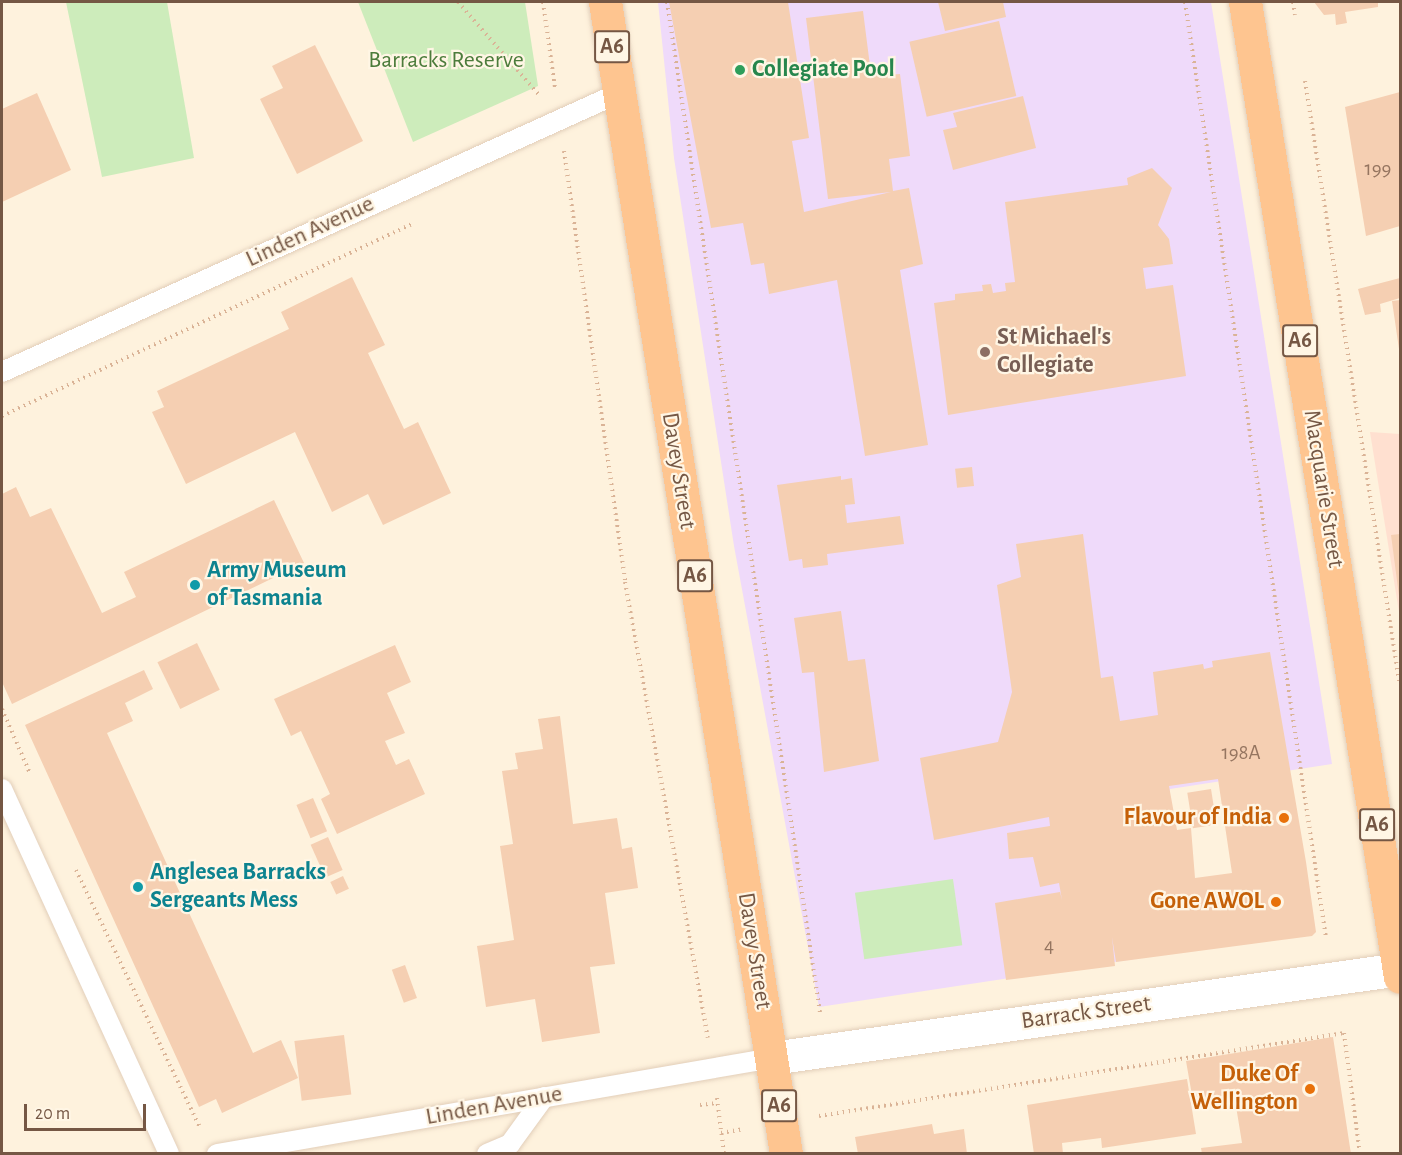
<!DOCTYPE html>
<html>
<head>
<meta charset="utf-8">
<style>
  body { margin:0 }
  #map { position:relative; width:1402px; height:1155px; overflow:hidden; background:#fef2dd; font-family:"Alegreya Sans",sans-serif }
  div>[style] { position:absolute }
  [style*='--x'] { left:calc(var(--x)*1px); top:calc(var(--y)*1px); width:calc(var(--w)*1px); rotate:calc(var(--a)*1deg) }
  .commercial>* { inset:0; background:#ffe0d0 }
  .education>* { inset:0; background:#efdafa }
  .green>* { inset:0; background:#cdecbb; transform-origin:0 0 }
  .building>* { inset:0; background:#f5cfb2; transform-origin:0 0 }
  .path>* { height:4px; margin-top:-2px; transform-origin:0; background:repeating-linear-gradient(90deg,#dab396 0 1.5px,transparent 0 6px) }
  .roads { filter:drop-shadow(0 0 2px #e2ceb9) drop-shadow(0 0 2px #e2ceb9) }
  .service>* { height:20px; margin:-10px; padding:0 10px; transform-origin:10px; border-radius:10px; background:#fff }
  .secondary>* { height:33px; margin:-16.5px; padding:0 16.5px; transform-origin:16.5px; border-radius:16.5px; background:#fff }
  .trunk>* { height:33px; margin:-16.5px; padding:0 16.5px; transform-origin:16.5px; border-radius:16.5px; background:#fec590 }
  .dots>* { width:16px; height:16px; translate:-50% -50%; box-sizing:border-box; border:3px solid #fff6e5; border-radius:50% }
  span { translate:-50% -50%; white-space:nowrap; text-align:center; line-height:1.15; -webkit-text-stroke:4.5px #fff6e5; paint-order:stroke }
  .number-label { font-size:21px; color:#957560 }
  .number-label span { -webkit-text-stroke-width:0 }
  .shield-label span { padding:2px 4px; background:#fff6e5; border:2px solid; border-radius:4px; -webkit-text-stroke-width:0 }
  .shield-label { font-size:22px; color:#755744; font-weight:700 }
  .park-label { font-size:24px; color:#4c7c3b }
  .leisure-label { font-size:24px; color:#27864d; font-weight:700 }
  .left { translate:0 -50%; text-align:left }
  .street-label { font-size:24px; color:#755744 }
  .education-label { font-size:24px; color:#785e54; font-weight:700 }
  .culture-label { font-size:24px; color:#0d838f; font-weight:700 }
  .food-label { font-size:24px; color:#c56008; font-weight:700 }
  .right { translate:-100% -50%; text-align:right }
  .frame { position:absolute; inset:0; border:3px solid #755744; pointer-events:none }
  .scale { position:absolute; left:24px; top:1104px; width:122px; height:27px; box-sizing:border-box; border:3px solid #755744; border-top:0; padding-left:8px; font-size:18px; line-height:21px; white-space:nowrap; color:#755744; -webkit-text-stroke:4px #fff6e5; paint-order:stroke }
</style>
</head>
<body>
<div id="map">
  <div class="commercial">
    <i style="clip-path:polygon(1370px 432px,1400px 434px,1400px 618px)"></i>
  </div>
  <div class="education">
    <i style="clip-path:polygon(658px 2px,1211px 2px,1332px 764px,1170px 789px,1163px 846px,1174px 953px,819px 1007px,734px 546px,674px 158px)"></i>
  </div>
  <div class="green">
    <i style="clip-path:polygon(66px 2px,167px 2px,194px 158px,102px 177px)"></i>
    <i style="clip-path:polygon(358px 2px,525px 2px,538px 86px,413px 142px)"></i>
    <i style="left:953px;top:879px;width:67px;height:99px;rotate:82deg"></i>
  </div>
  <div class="building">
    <i style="clip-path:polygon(669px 2px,788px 2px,809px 138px,792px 141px,804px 212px,891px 192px,828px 199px,806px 18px,863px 11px,870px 66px,885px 64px,887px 75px,900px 74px,910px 156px,889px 159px,893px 191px,909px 188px,923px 264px,900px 270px,928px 445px,865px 456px,837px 280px,769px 294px,764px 263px,751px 265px,743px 223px,711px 228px)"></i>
    <i style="clip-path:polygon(938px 2px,1003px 2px,1006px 17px,945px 31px)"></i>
    <i style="clip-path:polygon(1314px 2px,1378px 2px,1378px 7px,1345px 12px,1347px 23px,1336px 25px,1335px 14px,1324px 15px)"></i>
    <i style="left:999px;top:21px;width:77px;height:92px;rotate:77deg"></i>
    <i style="clip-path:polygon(315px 45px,363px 141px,297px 174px,260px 99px,283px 88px,272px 66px)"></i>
    <i style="clip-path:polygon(1400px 92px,1400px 226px,1366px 236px,1345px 107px)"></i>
    <i style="clip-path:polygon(37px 93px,71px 170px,2px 202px,2px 109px)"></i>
    <i style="clip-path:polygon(1023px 96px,1036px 148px,953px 170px,943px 130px,957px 127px,953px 113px)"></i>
    <i style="clip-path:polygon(1152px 168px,1172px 188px,1158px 225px,1169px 239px,1173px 264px,1143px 268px,1146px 289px,1173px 285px,1186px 376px,948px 415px,934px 303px,955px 300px,955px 294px,983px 291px,982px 285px,991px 284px,993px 293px,1006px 291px,1005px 283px,1015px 282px,1005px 202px,1128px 185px,1127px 178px)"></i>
    <i style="clip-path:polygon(352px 277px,385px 345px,368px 353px,404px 429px,418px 422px,451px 493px,383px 525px,368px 494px,332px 512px,295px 432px,186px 484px,152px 412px,164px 407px,157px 391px,289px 329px,281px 312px)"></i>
    <i style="clip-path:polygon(1400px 278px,1400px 298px,1380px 304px,1381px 312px,1365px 315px,1358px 289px)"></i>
    <i style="clip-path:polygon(1400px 300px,1400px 349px,1399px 349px,1392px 301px)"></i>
    <i style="left:972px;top:467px;width:19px;height:17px;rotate:84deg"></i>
    <i style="clip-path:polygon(841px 476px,841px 480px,852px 478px,855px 504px,845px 505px,847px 523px,900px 516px,904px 544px,827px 554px,828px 565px,803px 568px,802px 559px,789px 561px,777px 485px)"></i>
    <i style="clip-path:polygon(16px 487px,30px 517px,51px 508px,102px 613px,136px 597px,124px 572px,274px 500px,304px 563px,12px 704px,2px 682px,2px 494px)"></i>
    <i style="clip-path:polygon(evenodd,1083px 534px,1101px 678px,1113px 676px,1120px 721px,1158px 715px,1153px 672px,1203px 664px,1204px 669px,1213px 667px,1212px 661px,1270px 652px,1306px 862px,1316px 932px,1312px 936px,1116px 962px,1112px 937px,1115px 966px,1006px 980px,995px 903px,1060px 892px,1062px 900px,1059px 883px,1040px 887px,1033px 857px,1009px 859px,1007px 833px,1050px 826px,1049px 817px,934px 840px,920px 758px,998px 742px,1012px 692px,997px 585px,1021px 577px,1016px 544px,1083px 534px,1218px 779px,1232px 873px,1195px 878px,1191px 828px,1177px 830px,1169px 786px,1218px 779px)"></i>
    <i style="clip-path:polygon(1400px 534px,1400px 596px,1399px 596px,1391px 535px)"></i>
    <i style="clip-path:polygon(841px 611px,848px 661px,865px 659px,879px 761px,824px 772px,814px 672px,802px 673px,794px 618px)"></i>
    <i style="left:197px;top:643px;width:52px;height:44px;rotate:64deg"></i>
    <i style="clip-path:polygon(395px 645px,411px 682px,387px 693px,405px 733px,385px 741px,396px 765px,409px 759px,425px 794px,337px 834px,321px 799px,330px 794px,301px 731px,291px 736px,274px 699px)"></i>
    <i style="clip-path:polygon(144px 670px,153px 689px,125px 703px,133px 721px,107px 733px,253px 1053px,281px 1040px,298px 1078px,222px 1113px,216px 1099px,199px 1107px,25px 725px)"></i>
    <i style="clip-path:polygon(560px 716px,573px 824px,617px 818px,622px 849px,632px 847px,638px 888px,605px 893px,615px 964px,590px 967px,600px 1033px,542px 1042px,535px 999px,486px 1007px,477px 946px,514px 940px,500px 846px,513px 844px,502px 771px,518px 769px,515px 753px,543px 749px,538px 719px)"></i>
    <i style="left:1211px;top:789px;width:36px;height:24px;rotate:81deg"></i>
    <i style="left:313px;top:798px;width:36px;height:18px;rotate:67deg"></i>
    <i style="left:328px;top:837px;width:36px;height:19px;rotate:66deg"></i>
    <i style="left:343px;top:876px;width:14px;height:14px;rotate:65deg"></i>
    <i style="left:405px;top:965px;width:35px;height:14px;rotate:70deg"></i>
    <i style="left:344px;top:1035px;width:60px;height:50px;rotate:83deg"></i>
    <i style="clip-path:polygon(1333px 1037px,1351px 1154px,1202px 1154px,1201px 1148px,1242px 1143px,1234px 1094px,1193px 1101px,1186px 1061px)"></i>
    <i style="clip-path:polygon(1187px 1079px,1196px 1134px,1102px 1148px,1101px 1138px,1062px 1143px,1063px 1154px,1034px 1154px,1027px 1105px)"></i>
    <i style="clip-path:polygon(932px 1124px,934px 1134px,964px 1129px,967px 1154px,858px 1154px,855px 1137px)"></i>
  </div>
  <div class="path">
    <i style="--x:458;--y:2;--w:125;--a:48.9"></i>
    <i style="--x:543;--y:2;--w:86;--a:82"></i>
    <i style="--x:667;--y:2;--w:1022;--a:81.39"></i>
    <i style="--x:1185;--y:2;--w:947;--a:81.43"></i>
    <i style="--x:1293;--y:2;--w:13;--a:81"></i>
    <i style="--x:1305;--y:81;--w:612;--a:81.08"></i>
    <i style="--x:564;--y:151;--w:435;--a:81.9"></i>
    <i style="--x:625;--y:582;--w:463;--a:79.7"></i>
    <i style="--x:2;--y:416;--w:452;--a:-25.1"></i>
    <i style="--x:2;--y:709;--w:68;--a:66.5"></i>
    <i style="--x:76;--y:870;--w:286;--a:64.3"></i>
    <i style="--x:717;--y:1098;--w:56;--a:82.9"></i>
    <i style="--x:700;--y:1105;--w:17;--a:-7"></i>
    <i style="--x:819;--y:1116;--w:532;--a:-8.98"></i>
    <i style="--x:1344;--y:1033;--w:122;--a:82.5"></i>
    <i style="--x:721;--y:1133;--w:23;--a:-10"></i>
  </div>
  <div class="roads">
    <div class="service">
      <i style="--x:2;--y:372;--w:677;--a:-24.33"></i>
      <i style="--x:2;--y:789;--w:401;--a:65.4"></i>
      <i style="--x:217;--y:1154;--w:563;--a:-9.81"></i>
      <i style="--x:487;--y:1154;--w:25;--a:-23"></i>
      <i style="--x:510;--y:1144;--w:58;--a:-54.1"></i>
    </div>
    <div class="secondary">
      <i style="--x:772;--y:1058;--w:634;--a:-8.07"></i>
    </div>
    <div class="trunk">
      <i style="--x:605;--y:2;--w:1166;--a:81.07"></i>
      <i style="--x:1245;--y:2;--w:987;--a:80.97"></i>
    </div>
  </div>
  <div class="dots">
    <i style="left:740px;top:70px;background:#2e9e5b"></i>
    <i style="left:985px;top:352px;background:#8d6e63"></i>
    <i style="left:195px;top:585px;background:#0f9aa8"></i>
    <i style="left:1284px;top:818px;background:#e8710a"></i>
    <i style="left:138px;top:887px;background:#0f9aa8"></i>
    <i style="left:1276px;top:902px;background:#e8710a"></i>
    <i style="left:1310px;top:1089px;background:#e8710a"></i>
  </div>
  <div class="number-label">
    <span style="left:1378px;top:169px">199</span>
    <span style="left:1241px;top:753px">198A</span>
    <span style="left:1049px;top:946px">4</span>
  </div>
  <div class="shield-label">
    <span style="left:612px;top:47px">A6</span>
    <span style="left:1300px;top:341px">A6</span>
    <span style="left:695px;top:576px">A6</span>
    <span style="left:1377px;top:825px">A6</span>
    <span style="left:779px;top:1106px">A6</span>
  </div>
  <div class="park-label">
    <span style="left:446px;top:61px">Barracks Reserve</span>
  </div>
  <div class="leisure-label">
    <span class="left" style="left:752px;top:70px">Collegiate Pool</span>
  </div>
  <div class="street-label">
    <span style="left:310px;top:232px;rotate:-25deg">Linden Avenue</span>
    <span style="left:678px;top:471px;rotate:81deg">Davey Street</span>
    <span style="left:1323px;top:489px;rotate:81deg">Macquarie Street</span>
    <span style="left:754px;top:951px;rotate:81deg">Davey Street</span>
    <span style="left:1086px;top:1013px;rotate:-8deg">Barrack Street</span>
    <span style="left:494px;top:1106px;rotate:-10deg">Linden Avenue</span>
  </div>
  <div class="education-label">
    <span class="left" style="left:997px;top:352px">St Michael's<br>Collegiate</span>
  </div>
  <div class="culture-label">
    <span class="left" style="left:207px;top:585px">Army Museum<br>of Tasmania</span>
    <span class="left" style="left:150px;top:887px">Anglesea Barracks<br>Sergeants Mess</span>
  </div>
  <div class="food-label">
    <span class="right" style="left:1272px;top:818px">Flavour of India</span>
    <span class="right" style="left:1264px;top:902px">Gone AWOL</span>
    <span class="right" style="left:1298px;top:1089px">Duke Of<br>Wellington</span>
  </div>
  <div class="frame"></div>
  <div class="scale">20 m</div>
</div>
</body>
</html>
